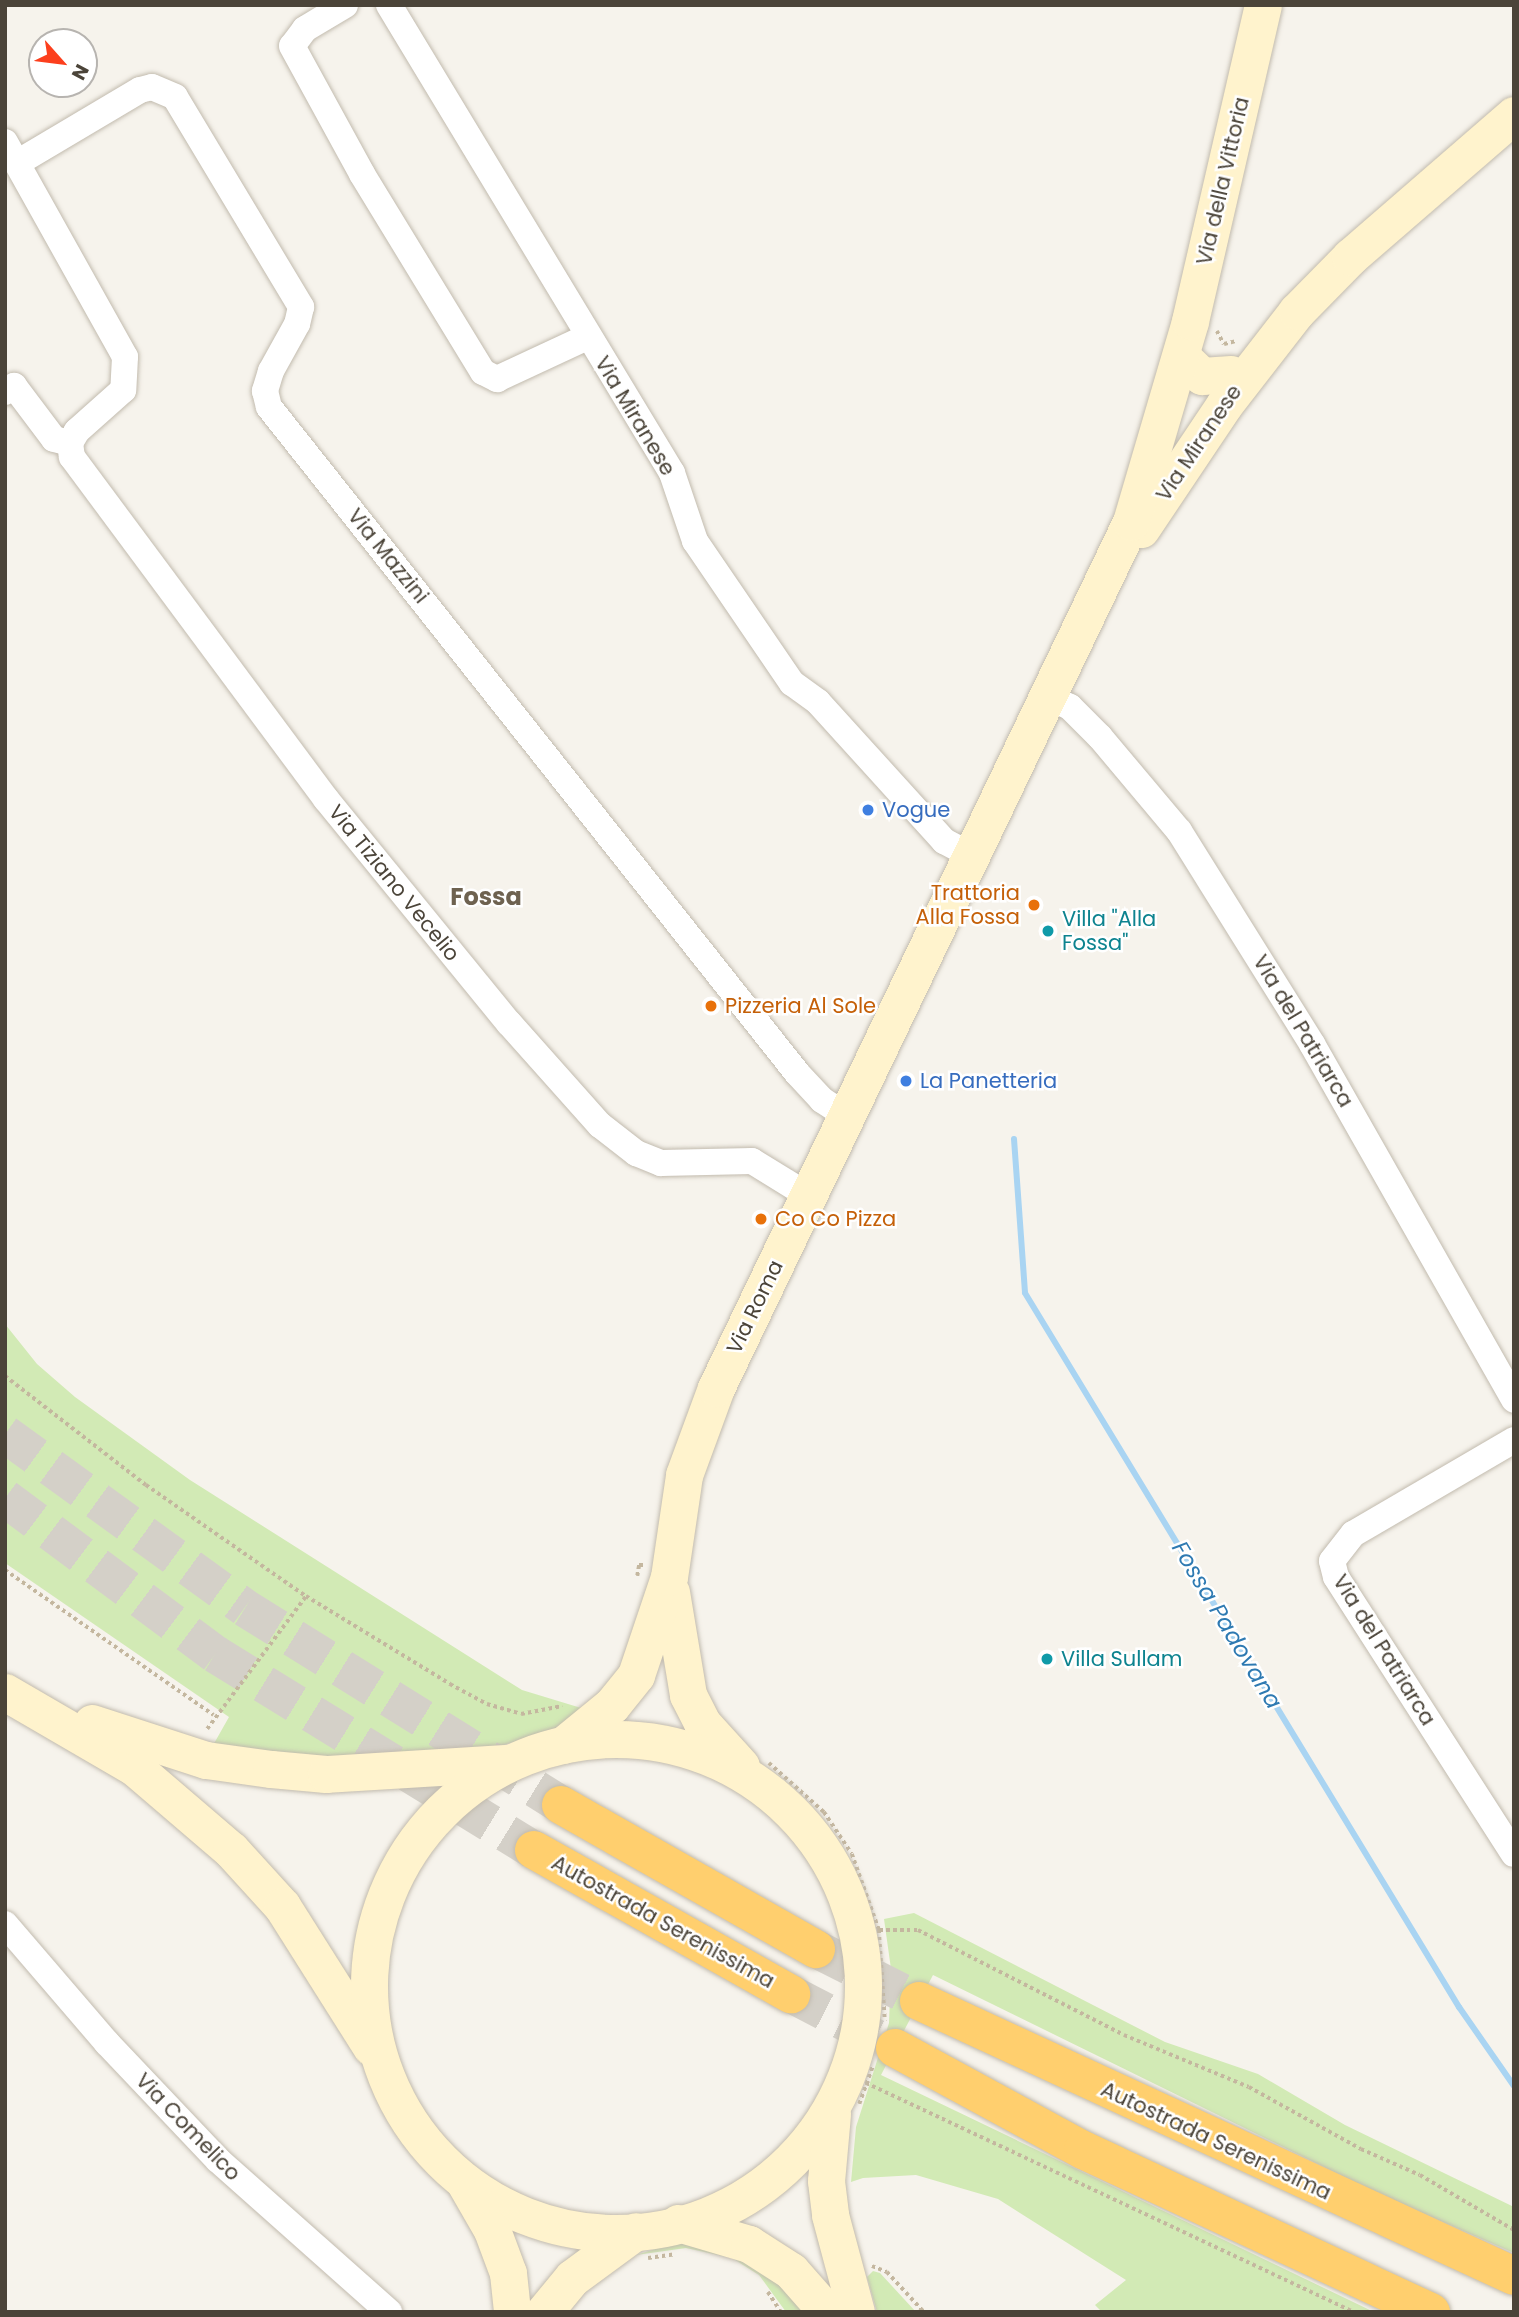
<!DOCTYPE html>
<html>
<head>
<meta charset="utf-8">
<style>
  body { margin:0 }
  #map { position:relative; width:1519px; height:2317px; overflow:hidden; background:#f6f3ec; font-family:Poppins,sans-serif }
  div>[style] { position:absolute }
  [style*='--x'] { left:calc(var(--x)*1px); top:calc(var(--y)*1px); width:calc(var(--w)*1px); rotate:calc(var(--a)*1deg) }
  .green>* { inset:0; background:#d2eab5 }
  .stream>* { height:6px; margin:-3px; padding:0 3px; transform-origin:3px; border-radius:3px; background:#a9d4f2 }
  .highway-tunnel>* { height:38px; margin-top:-19px; transform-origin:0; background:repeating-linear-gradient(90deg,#d4d0c8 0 38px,transparent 0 57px) }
  .path>* { height:3.5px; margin-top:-1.75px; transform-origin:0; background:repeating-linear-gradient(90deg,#c4b79f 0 3.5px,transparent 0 7px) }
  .roads { filter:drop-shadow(0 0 2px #c2bbae) drop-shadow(0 0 2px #c2bbae) }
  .street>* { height:26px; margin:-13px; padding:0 13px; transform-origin:13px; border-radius:13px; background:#fff }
  .secondary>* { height:37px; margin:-18.5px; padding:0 18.5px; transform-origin:18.5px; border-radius:18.5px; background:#fff3cd }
  .secondary>.ring { margin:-18.5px; padding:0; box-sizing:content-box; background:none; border:37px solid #fff3cd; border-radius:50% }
  .highway>* { height:38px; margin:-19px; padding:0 19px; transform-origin:19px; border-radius:19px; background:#ffcf6e }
  .dots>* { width:19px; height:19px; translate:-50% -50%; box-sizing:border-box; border:4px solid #fff; border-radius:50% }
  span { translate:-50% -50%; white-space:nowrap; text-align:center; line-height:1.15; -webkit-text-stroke:5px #fff; paint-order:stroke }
  .street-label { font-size:21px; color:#4b4439 }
  .shop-label { font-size:21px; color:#366cbe }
  .left { translate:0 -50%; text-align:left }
  .food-label { font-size:21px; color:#c56008 }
  .right { translate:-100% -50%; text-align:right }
  .culture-label { font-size:21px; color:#0d838f }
  .water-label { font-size:23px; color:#2e7ab2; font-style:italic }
  .quarter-label { font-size:24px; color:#6e6250; font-weight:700 }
  .frame { position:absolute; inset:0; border:7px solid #4b4439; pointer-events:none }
  .north { position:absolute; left:28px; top:28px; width:70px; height:70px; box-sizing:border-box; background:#fff; border:2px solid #b7b4b0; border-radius:50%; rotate:118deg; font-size:19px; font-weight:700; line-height:28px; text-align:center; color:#4b4439 }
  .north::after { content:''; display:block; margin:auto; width:24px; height:32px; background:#fc3f1d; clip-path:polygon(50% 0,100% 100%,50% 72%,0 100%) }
</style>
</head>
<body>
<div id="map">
  <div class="green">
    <i style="clip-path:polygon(5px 1324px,37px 1364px,75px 1397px,190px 1480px,522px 1690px,591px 1711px,551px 1731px,500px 1746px,378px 1764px,212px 1747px,229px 1717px,5px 1563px)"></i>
    <i style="clip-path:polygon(914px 1913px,1165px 2042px,1258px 2074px,1345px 2125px,1514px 2207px,1514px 2253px,1381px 2195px,933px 1975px,881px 2075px,1374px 2312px,1102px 2312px,1095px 2305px,1126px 2280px,998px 2199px,916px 2175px,863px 2178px,851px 2182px,856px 2127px,889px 2023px,891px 1969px,884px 1919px)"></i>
    <i style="clip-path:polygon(681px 2241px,748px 2258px,811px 2312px,786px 2312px,759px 2275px,732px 2258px,686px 2248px,636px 2255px)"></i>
    <i style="clip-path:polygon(873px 2271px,880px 2273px,916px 2312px,877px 2312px,867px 2277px)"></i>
  </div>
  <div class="stream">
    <i style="--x:1014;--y:1139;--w:154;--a:85.9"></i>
    <i style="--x:1025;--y:1293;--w:836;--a:58.71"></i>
    <i style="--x:1459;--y:2007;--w:96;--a:55.2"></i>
  </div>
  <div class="highway-tunnel">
    <i style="--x:5;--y:1434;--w:296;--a:35.9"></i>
    <i style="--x:245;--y:1608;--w:372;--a:31.9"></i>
    <i style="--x:5;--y:1498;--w:262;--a:36.6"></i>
    <i style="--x:215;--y:1654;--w:374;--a:31.6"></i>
    <i style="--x:816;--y:1949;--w:115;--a:26.8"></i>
    <i style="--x:791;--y:1994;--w:117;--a:27.4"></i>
  </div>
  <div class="path">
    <i style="--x:1217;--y:331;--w:15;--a:62"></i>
    <i style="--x:1224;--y:344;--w:12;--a:-14"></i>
    <i style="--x:5;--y:1376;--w:178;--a:37.7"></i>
    <i style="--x:146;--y:1485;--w:195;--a:34.8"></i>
    <i style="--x:306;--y:1596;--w:169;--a:31.4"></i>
    <i style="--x:450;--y:1684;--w:42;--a:28.4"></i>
    <i style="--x:487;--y:1704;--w:35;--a:16"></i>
    <i style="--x:521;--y:1714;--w:42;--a:-11"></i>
    <i style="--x:5;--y:1570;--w:254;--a:34.8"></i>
    <i style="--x:637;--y:1576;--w:11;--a:-80"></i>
    <i style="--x:639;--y:1565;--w:5;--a:0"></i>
    <i style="--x:207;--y:1729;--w:166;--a:-53.3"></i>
    <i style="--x:769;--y:1763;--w:74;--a:41.7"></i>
    <i style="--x:824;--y:1812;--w:50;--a:56.3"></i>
    <i style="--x:852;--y:1854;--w:81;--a:70.4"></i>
    <i style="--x:879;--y:1930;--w:91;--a:86.2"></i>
    <i style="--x:879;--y:1930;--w:39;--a:0"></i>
    <i style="--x:918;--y:1930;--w:231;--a:27"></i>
    <i style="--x:1124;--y:2035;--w:135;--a:22.6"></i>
    <i style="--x:1249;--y:2087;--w:128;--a:29"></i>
    <i style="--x:1361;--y:2149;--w:64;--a:23.8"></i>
    <i style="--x:1420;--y:2175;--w:109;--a:30.3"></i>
    <i style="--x:847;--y:2074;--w:560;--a:25.15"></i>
    <i style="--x:859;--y:2104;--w:41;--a:-70.3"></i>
    <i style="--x:648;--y:2258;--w:27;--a:-8"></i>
    <i style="--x:872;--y:2266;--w:16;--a:22"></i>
    <i style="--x:887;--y:2272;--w:54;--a:47.2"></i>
    <i style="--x:768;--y:2292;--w:24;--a:57"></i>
  </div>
  <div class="roads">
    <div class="street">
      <i style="--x:345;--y:5;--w:47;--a:149"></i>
      <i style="--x:305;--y:29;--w:21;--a:127"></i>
      <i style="--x:292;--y:46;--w:146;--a:61.3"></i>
      <i style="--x:362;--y:174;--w:232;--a:58.6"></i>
      <i style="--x:483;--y:372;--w:16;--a:27"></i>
      <i style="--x:497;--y:379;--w:99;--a:-25"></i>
      <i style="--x:389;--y:5;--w:547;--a:58.84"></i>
      <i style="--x:672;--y:473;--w:72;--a:71.3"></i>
      <i style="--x:695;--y:541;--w:172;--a:55.7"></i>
      <i style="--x:792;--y:683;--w:32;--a:36"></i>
      <i style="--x:818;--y:702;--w:188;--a:47.8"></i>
      <i style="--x:944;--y:841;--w:32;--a:28"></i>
      <i style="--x:5;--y:142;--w:246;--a:60.8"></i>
      <i style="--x:125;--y:357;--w:33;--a:93"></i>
      <i style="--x:123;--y:390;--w:62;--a:138.3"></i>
      <i style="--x:77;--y:431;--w:14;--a:120"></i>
      <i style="--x:70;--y:443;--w:14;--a:82"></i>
      <i style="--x:72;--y:457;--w:426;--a:53.4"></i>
      <i style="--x:326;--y:799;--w:289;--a:50.8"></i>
      <i style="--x:509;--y:1023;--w:137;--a:48.3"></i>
      <i style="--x:600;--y:1125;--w:46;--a:37.9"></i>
      <i style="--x:636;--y:1153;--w:27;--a:22"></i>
      <i style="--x:661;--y:1163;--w:91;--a:-1.3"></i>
      <i style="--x:752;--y:1161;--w:67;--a:31.6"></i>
      <i style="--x:17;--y:163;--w:143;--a:-30.7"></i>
      <i style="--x:140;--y:90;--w:12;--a:-14"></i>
      <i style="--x:152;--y:87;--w:25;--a:23"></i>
      <i style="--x:175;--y:97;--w:245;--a:59"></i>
      <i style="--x:301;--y:307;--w:17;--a:103"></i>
      <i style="--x:297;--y:324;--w:54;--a:119"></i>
      <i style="--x:271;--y:371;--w:21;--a:107"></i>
      <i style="--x:265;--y:391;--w:16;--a:76"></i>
      <i style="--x:269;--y:407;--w:850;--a:51.59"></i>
      <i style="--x:797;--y:1073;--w:37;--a:47"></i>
      <i style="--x:822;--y:1100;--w:30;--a:33"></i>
      <i style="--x:5;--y:392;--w:11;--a:-34"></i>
      <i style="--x:14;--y:386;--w:66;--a:53"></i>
      <i style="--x:54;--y:439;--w:16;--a:14"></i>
      <i style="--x:1048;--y:697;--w:24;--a:24"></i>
      <i style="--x:1070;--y:707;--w:42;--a:45"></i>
      <i style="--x:1100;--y:737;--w:123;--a:50"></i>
      <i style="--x:1179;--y:831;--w:251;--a:58"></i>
      <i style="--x:1312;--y:1044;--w:409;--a:60.4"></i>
      <i style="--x:1514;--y:1440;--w:186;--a:149.7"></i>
      <i style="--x:1353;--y:1534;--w:34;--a:128"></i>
      <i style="--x:1332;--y:1561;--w:16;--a:76"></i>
      <i style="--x:1336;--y:1577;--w:329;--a:57.3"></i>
      <i style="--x:5;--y:1924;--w:157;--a:49.4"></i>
      <i style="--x:107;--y:2043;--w:161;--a:46.5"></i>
      <i style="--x:218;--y:2160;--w:229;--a:41.6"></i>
    </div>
    <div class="secondary">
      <i style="--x:1181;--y:356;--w:29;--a:44"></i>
      <i style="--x:1202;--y:376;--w:29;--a:-4"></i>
      <i style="--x:1141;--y:529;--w:149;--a:-56.2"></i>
      <i style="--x:1224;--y:405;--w:119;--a:-52.2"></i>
      <i style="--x:1297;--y:311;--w:76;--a:-45.5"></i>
      <i style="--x:1350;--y:257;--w:217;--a:-40.9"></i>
      <i style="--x:671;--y:1592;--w:104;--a:80.6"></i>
      <i style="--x:688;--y:1695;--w:31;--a:63"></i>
      <i style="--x:702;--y:1723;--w:58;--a:47.8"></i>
      <i style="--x:5;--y:1692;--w:149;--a:30.2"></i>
      <i style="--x:134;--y:1767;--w:128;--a:40.6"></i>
      <i style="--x:231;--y:1850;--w:76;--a:47.7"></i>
      <i style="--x:282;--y:1906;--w:167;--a:57.7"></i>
      <i style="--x:92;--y:1723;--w:120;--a:18"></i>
      <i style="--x:206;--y:1760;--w:66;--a:7.9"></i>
      <i style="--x:271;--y:1769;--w:55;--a:5.2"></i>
      <i style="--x:326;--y:1774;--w:181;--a:-3.5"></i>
      <i class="ring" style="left:369px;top:1739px;width:457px;height:457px"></i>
      <i style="--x:563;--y:1745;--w:63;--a:-39.2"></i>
      <i style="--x:612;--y:1705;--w:38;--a:-51"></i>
      <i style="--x:636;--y:1675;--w:103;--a:-71.4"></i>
      <i style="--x:669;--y:1577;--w:103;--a:-81.6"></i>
      <i style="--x:684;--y:1475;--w:93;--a:-69.8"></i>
      <i style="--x:716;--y:1388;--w:960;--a:-64.4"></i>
      <i style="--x:1131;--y:522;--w:209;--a:-73.6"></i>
      <i style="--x:1190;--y:321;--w:324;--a:-77"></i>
      <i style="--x:832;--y:2114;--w:67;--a:95.1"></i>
      <i style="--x:826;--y:2181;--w:34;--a:83"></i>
      <i style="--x:830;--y:2215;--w:100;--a:75"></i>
      <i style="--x:465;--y:2183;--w:54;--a:60.1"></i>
      <i style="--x:492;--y:2230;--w:46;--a:69.6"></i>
      <i style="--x:508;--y:2273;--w:39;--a:84"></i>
      <i style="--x:678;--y:2223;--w:74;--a:16.5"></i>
      <i style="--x:749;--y:2244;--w:50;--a:32.7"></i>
      <i style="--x:791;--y:2271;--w:55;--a:48.7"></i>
      <i style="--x:544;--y:2312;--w:44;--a:-50.5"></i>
      <i style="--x:572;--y:2278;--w:79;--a:-36.3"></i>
    </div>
    <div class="highway">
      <i style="--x:561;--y:1805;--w:293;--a:29.5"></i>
      <i style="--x:534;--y:1850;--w:295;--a:29.3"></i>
      <i style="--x:919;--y:2001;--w:655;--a:24.81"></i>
      <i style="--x:895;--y:2048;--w:214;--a:28.5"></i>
      <i style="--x:1083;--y:2150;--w:384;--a:25"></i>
    </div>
  </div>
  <div class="dots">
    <i style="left:868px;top:810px;background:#3f7fe0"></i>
    <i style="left:1034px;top:905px;background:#e8710a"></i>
    <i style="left:1048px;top:931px;background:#0f9aa8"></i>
    <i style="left:711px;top:1006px;background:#e8710a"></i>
    <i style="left:906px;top:1081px;background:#3f7fe0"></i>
    <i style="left:761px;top:1219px;background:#e8710a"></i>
    <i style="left:1047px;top:1659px;background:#0f9aa8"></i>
  </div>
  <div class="street-label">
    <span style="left:1223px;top:181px;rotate:-77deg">Via della Vittoria</span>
    <span style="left:635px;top:416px;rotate:59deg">Via Miranese</span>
    <span style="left:1199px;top:443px;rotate:-56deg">Via Miranese</span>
    <span style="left:388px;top:556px;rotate:51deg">Via Mazzini</span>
    <span style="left:394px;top:883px;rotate:51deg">Via Tiziano Vecelio</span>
    <span style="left:1303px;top:1031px;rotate:59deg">Via del Patriarca</span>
    <span style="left:755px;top:1307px;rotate:-64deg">Via Roma</span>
    <span style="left:1384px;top:1650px;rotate:58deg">Via del Patriarca</span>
    <span style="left:663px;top:1922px;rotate:29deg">Autostrada Serenissima</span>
    <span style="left:188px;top:2127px;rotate:46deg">Via Comelico</span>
    <span style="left:1216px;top:2141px;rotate:25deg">Autostrada Serenissima</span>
  </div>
  <div class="shop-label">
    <span class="left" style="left:882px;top:810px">Vogue</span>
    <span class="left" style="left:920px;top:1081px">La Panetteria</span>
  </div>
  <div class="food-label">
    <span class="right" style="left:1020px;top:905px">Trattoria<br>Alla Fossa</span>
    <span class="left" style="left:725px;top:1006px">Pizzeria Al Sole</span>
    <span class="left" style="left:775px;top:1219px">Co Co Pizza</span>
  </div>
  <div class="culture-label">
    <span class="left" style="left:1062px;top:931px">Villa "Alla<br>Fossa"</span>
    <span class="left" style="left:1061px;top:1659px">Villa Sullam</span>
  </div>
  <div class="water-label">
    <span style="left:1227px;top:1625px;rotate:59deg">Fossa Padovana</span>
  </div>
  <div class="quarter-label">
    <span style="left:486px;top:897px">Fossa</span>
  </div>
  <div class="frame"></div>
  <div class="north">N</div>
</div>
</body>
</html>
